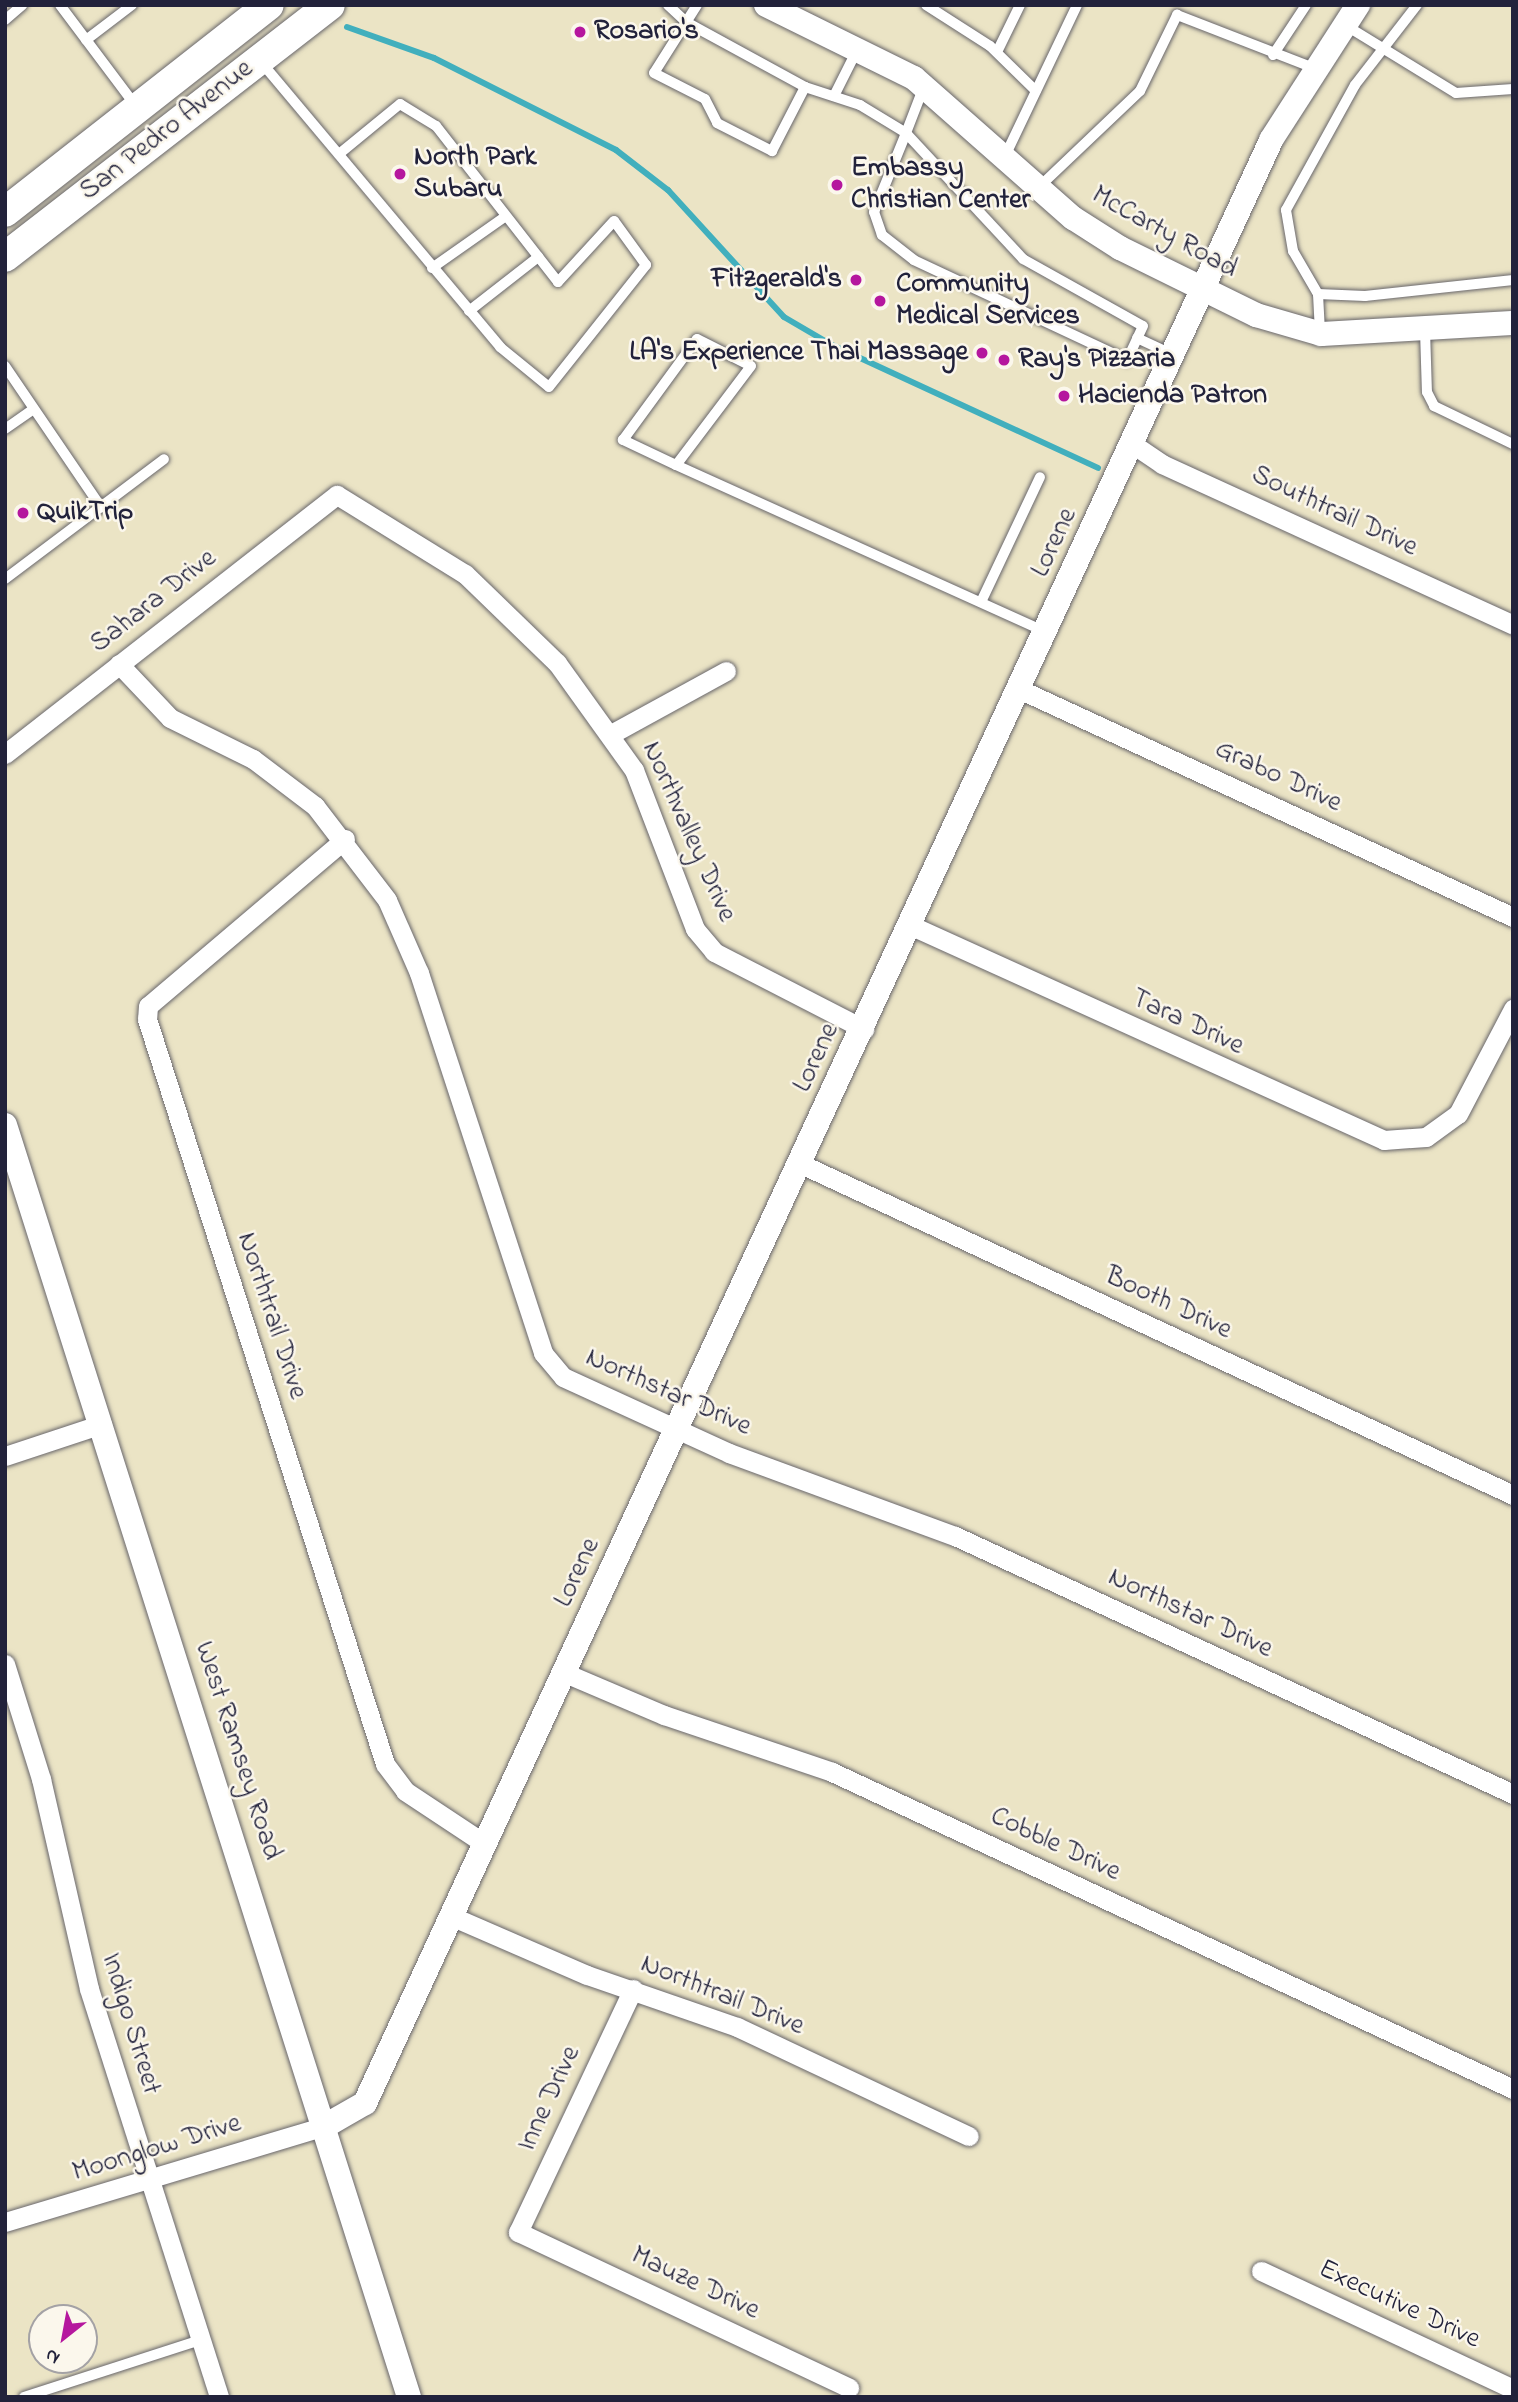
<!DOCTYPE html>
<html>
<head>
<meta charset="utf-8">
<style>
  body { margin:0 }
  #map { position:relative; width:1518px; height:2402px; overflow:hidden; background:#ebe4c5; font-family:"Indie Flower",sans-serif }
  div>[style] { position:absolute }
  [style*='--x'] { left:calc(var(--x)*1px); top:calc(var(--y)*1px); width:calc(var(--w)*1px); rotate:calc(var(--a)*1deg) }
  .stream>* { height:6px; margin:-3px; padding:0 3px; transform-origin:3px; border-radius:3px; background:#41afbd }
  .roads { filter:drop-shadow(0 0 2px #68666b) drop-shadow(0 0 2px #68666b) }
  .service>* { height:10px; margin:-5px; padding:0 5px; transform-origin:5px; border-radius:5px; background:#fff }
  .minor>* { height:19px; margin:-9.5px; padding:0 9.5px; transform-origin:9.5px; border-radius:9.5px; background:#fff }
  .tertiary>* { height:24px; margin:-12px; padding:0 12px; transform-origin:12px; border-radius:12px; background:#fff }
  .primary>* { height:30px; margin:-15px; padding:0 15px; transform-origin:15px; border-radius:15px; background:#fff }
  .dots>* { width:19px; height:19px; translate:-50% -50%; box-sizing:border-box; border:4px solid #fbf7ec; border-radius:50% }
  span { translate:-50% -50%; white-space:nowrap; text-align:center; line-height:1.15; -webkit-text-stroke:5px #fbf7ec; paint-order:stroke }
  .poi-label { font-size:28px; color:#22223b; font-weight:700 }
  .left { translate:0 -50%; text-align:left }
  .right { translate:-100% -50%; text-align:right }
  .street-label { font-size:28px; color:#22223b }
  .frame { position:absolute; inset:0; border:7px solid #22223b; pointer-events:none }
  .north { position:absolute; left:28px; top:2304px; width:70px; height:70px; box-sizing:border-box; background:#fbf7ec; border:2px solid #a4a2a5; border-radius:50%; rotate:211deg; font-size:19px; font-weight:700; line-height:28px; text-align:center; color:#22223b }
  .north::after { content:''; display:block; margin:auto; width:24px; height:32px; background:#b5179e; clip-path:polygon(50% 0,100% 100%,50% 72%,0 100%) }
</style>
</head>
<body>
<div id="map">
  <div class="stream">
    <i style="--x:347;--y:27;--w:92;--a:19.6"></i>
    <i style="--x:434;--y:58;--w:204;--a:26.8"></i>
    <i style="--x:616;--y:150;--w:66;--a:37.6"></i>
    <i style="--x:668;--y:190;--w:172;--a:47.6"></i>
    <i style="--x:784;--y:317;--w:56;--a:30.3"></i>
    <i style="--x:832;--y:345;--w:293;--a:24.8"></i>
  </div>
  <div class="roads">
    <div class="service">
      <i style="--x:60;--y:5;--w:125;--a:53.1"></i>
      <i style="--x:668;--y:5;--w:25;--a:43"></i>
      <i style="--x:686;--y:22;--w:136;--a:28.6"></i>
      <i style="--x:805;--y:87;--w:58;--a:18.1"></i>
      <i style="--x:860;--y:105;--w:54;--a:31.3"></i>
      <i style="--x:906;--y:133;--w:172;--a:47.1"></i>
      <i style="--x:1023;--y:259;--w:137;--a:29.2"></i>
      <i style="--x:1143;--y:326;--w:38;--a:115"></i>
      <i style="--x:1127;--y:360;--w:235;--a:-154.9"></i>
      <i style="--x:914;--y:260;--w:41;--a:-142"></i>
      <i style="--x:882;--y:235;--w:24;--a:-109"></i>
      <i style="--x:874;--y:212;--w:85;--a:-67.9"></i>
      <i style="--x:906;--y:133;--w:47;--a:-68.9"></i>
      <i style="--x:697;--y:5;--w:80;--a:122.3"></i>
      <i style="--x:654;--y:73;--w:57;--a:27"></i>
      <i style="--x:705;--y:99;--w:27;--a:63"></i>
      <i style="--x:717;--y:123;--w:62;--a:27"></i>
      <i style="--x:772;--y:151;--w:72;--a:-62.7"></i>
      <i style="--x:926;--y:5;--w:76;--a:32.6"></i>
      <i style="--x:990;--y:46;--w:64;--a:44.4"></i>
      <i style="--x:1417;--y:5;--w:101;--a:127.8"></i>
      <i style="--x:1355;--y:85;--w:143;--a:118.9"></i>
      <i style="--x:1286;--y:210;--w:42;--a:80.3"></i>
      <i style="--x:1293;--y:251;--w:50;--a:59.8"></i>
      <i style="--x:1318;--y:294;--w:47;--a:2.4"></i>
      <i style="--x:1365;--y:296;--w:149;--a:-6.2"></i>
      <i style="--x:5;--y:20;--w:23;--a:-41"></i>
      <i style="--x:1345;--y:25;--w:130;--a:31.5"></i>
      <i style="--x:1456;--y:93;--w:57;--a:-4"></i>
      <i style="--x:86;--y:40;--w:58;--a:-37.3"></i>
      <i style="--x:997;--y:52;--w:52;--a:-63.9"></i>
      <i style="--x:1273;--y:55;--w:60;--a:-56.6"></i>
      <i style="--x:262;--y:63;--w:371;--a:50"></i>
      <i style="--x:500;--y:347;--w:63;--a:39.2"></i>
      <i style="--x:549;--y:387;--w:156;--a:-51.5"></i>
      <i style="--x:646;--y:265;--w:54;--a:-126"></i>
      <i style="--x:614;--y:221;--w:83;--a:132.6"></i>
      <i style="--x:558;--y:282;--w:198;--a:-128"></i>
      <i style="--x:436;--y:126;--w:42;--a:-148.6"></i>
      <i style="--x:400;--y:104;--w:79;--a:140.7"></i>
      <i style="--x:834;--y:96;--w:51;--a:-63.4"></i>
      <i style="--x:1006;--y:154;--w:165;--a:-64.5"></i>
      <i style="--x:1038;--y:188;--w:141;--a:-43.6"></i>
      <i style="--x:1140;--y:91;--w:85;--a:-64"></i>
      <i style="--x:1177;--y:15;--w:149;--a:21.2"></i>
      <i style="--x:432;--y:268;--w:90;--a:-35.1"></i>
      <i style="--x:1318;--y:294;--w:38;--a:87"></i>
      <i style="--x:469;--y:311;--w:88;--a:-38"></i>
      <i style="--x:1425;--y:330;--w:62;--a:88.2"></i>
      <i style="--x:1427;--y:392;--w:16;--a:63"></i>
      <i style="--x:1434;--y:406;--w:88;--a:25.7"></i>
      <i style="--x:1137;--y:338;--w:38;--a:25"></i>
      <i style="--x:5;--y:366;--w:171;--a:55.8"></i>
      <i style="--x:5;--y:429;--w:33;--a:-35"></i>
      <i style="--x:676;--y:465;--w:59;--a:-154.7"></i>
      <i style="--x:623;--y:440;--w:125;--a:-53.8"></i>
      <i style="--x:697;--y:339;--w:60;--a:26.6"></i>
      <i style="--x:751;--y:366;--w:124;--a:127.1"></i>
      <i style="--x:676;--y:465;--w:401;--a:24.3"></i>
      <i style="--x:5;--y:579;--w:199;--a:-37"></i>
      <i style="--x:981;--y:602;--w:138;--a:-64.7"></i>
      <i style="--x:24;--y:2397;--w:186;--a:-17.9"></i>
    </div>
    <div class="minor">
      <i style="--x:1134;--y:445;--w:34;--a:34"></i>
      <i style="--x:1162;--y:464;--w:386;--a:24.6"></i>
      <i style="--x:119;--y:664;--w:74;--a:46.6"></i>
      <i style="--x:170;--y:718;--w:93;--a:26.3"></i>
      <i style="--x:253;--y:759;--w:78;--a:37.2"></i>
      <i style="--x:315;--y:806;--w:118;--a:52.5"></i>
      <i style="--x:387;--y:900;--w:80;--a:66.3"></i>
      <i style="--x:419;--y:973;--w:400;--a:71.9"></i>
      <i style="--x:543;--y:1353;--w:31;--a:50"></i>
      <i style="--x:563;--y:1377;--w:183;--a:24.6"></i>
      <i style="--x:729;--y:1453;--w:241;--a:20.2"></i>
      <i style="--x:955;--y:1536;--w:615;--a:24.81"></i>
      <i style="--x:1019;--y:689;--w:544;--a:24.78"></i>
      <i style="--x:611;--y:734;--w:131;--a:-28.7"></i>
      <i style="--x:5;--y:754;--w:421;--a:-38"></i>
      <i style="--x:337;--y:495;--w:150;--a:31.7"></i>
      <i style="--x:465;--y:574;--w:128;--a:44.1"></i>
      <i style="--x:557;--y:663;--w:132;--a:54.3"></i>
      <i style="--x:634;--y:770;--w:170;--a:69"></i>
      <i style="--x:695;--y:929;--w:30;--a:50"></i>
      <i style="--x:714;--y:952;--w:169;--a:27.2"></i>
      <i style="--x:345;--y:839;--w:258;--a:139.7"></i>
      <i style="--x:148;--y:1006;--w:13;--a:94"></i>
      <i style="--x:147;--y:1019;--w:782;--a:72.28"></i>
      <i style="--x:385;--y:1764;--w:34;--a:53"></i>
      <i style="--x:405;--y:1791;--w:96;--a:33.5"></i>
      <i style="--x:912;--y:926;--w:518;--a:24.39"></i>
      <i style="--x:1384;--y:1140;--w:42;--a:-4.1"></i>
      <i style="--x:1426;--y:1137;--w:39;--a:-36"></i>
      <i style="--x:1458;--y:1114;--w:119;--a:-62.4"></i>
      <i style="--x:801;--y:1164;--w:785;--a:24.93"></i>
      <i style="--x:5;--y:1456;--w:102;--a:-18.3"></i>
      <i style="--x:5;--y:1664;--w:121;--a:72.6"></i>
      <i style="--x:41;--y:1779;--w:215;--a:77.1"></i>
      <i style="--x:89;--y:1989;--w:428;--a:72.3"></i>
      <i style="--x:565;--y:1673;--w:108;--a:23"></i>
      <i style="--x:664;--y:1715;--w:177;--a:18.7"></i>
      <i style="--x:832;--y:1772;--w:751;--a:24.96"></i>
      <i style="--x:451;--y:1916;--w:148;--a:23.5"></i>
      <i style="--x:587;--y:1975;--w:159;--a:19.1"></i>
      <i style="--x:737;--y:2027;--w:256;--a:25.2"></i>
      <i style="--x:633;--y:1989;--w:269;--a:115.3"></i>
      <i style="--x:518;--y:2232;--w:366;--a:25.2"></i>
      <i style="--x:5;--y:2222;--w:334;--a:-16.7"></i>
      <i style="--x:1261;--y:2271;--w:278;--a:25.1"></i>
    </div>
    <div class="tertiary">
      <i style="--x:766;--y:5;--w:165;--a:26.3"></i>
      <i style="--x:914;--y:78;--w:212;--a:41.4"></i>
      <i style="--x:1073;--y:218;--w:56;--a:32.6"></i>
      <i style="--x:1120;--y:248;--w:152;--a:26.2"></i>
      <i style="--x:1256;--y:315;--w:68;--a:16.3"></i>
      <i style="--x:1321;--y:334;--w:192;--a:-3.3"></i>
      <i style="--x:5;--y:1125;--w:1335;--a:72.38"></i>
      <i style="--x:325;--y:2126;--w:46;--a:-29.9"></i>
      <i style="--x:365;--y:2103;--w:2162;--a:-65.22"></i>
      <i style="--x:1271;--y:140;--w:161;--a:-57.2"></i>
    </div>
    <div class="primary">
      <i style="--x:5;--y:212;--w:335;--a:-38.1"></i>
      <i style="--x:5;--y:257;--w:411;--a:-37.8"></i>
    </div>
  </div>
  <div class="dots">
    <i style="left:580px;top:32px;background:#b5179e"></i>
    <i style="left:400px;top:174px;background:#b5179e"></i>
    <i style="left:837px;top:185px;background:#b5179e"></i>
    <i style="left:856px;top:280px;background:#b5179e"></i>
    <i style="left:880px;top:301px;background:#b5179e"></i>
    <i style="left:982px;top:353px;background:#b5179e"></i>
    <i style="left:1004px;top:360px;background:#b5179e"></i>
    <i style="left:1064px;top:396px;background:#b5179e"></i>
    <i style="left:23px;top:513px;background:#b5179e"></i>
  </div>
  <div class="poi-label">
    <span class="left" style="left:594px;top:32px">Rosario's</span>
    <span class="left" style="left:414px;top:174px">North Park<br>Subaru</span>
    <span class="left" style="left:851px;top:185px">Embassy<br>Christian Center</span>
    <span class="right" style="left:842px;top:280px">Fitzgerald's</span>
    <span class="left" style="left:896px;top:301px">Community<br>Medical Services</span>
    <span class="right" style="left:968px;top:353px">LA's Experience Thai Massage</span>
    <span class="left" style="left:1018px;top:360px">Ray's Pizzaria</span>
    <span class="left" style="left:1078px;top:396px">Hacienda Patron</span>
    <span class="left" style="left:37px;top:513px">QuikTrip</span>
  </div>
  <div class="street-label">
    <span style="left:167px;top:131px;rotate:-38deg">San Pedro Avenue</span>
    <span style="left:1164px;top:233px;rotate:29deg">McCarty Road</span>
    <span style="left:1334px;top:512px;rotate:25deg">Southtrail Drive</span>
    <span style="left:1055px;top:543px;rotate:-65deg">Lorene</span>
    <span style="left:154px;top:602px;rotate:-38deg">Sahara Drive</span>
    <span style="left:1278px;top:777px;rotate:25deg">Grabo Drive</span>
    <span style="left:688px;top:832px;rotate:66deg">Northvalley Drive</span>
    <span style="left:1187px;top:1023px;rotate:25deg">Tara Drive</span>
    <span style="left:817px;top:1058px;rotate:-65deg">Lorene</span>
    <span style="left:1168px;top:1304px;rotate:25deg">Booth Drive</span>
    <span style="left:271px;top:1316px;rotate:72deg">Northtrail Drive</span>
    <span style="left:668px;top:1393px;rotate:24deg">Northstar Drive</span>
    <span style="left:578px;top:1573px;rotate:-65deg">Lorene</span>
    <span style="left:1190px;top:1614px;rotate:25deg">Northstar Drive</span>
    <span style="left:237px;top:1751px;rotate:72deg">West Ramsey Road</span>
    <span style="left:1055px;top:1845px;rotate:25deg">Cobble Drive</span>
    <span style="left:722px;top:1996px;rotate:22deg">Northtrail Drive</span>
    <span style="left:130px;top:2024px;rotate:73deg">Indigo Street</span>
    <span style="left:550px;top:2099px;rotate:-65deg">Inne Drive</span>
    <span style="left:157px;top:2149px;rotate:-17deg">Moonglow Drive</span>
    <span style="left:695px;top:2284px;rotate:25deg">Mauze Drive</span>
    <span style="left:1399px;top:2305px;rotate:25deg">Executive Drive</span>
  </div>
  <div class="frame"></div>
  <div class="north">N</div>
</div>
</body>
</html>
